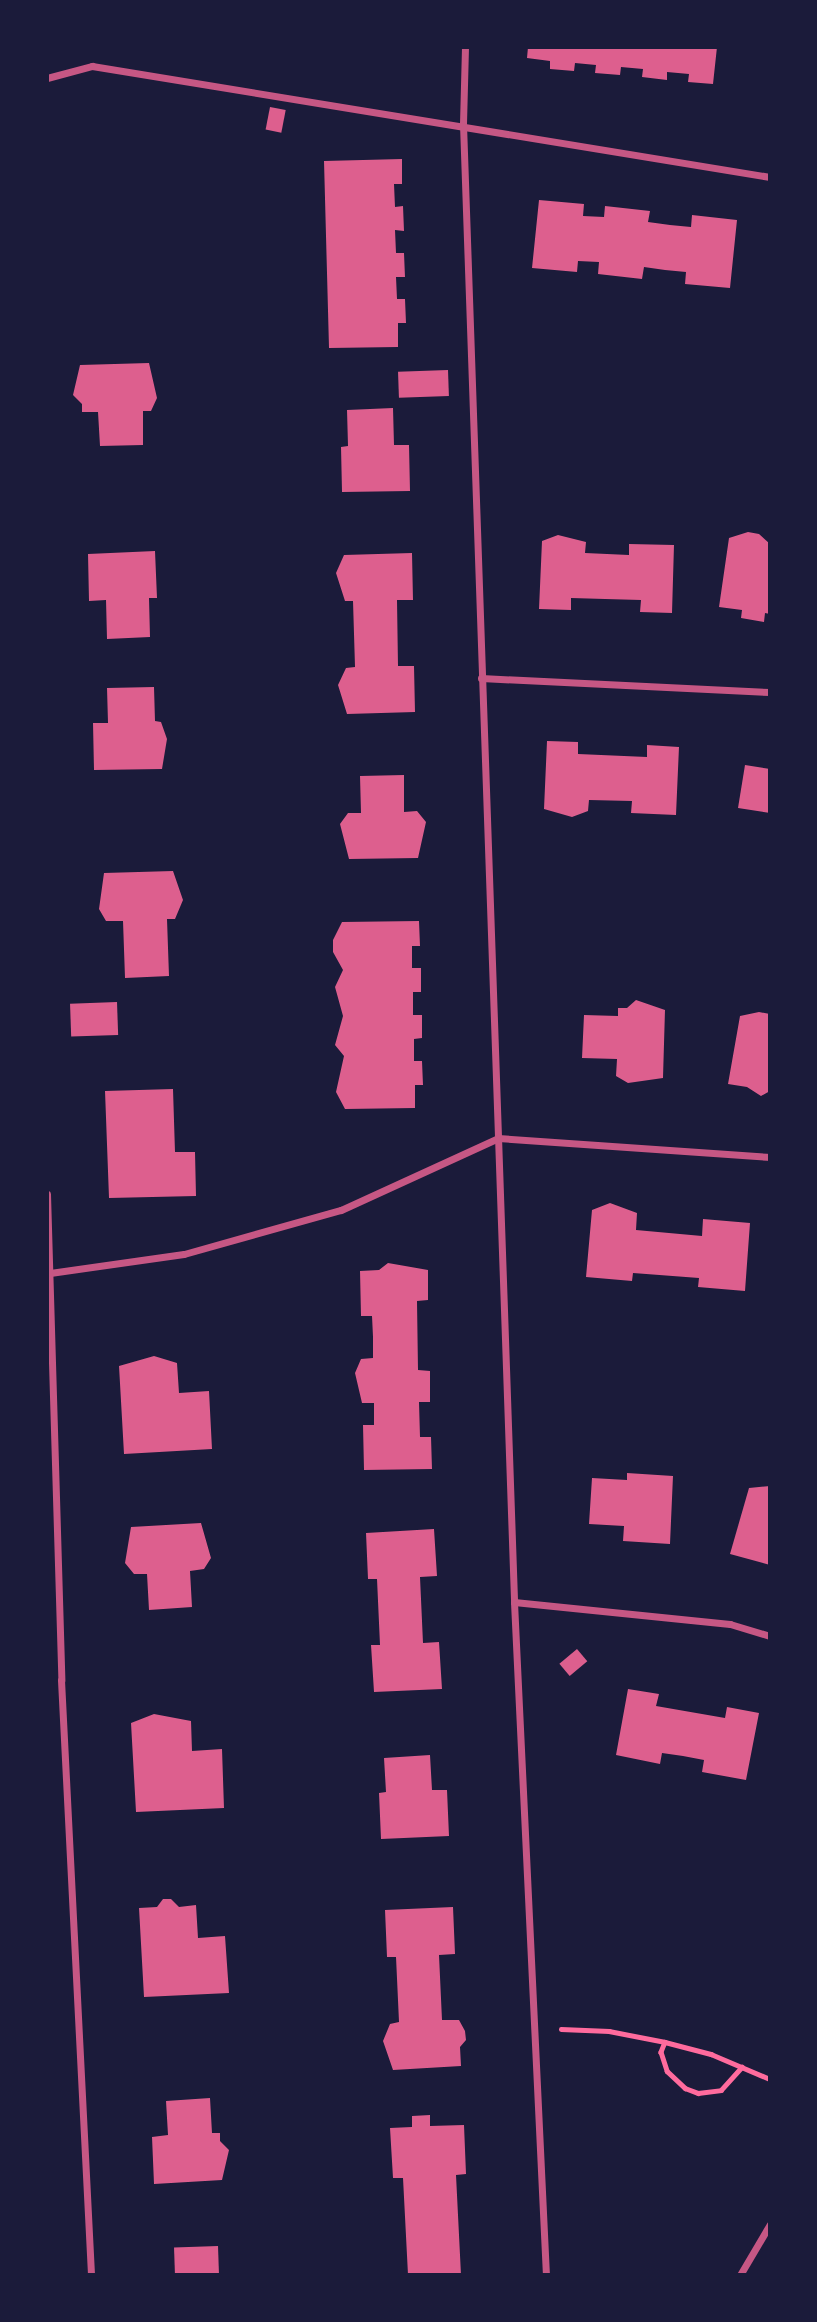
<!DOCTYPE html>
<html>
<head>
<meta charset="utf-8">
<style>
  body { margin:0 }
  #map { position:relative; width:817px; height:2322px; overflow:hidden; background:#1b1b3a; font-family:Roboto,sans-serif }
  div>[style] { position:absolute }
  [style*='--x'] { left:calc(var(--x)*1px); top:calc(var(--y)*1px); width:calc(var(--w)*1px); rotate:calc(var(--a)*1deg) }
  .building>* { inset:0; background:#dd5f8e; transform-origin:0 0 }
  .path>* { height:4.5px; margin:-2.25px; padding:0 2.25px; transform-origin:2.25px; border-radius:2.25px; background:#ff6b9d }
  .minor>* { height:7px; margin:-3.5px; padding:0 3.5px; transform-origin:3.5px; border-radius:3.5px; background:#c65784 }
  span { translate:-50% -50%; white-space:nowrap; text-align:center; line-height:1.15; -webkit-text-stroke:6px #1b1b3a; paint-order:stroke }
  .frame { position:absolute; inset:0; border:49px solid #1b1b3a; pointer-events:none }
</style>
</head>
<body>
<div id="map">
  <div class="building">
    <i style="clip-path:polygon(528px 47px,717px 47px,713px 84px,688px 82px,689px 74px,667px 72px,667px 80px,642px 77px,643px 69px,621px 67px,620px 75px,595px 73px,596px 65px,575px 63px,574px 71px,550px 69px,550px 61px,527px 58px)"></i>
    <i style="left:270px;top:107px;width:16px;height:23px;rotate:11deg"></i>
    <i style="clip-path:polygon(402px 159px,402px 184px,394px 184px,395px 207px,403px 206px,404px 231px,395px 230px,396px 253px,404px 253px,405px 277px,396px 277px,397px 299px,405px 299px,406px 323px,398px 323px,398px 347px,329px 348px,324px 161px)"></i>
    <i style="clip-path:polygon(539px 200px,584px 204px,583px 216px,604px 217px,605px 206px,650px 211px,648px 222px,670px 225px,691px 227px,692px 215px,737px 220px,730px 288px,685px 284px,686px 272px,665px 270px,644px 267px,642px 279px,598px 274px,599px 262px,578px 261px,577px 272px,532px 268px)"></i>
    <i style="clip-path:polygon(149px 363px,157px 398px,151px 411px,143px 411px,143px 445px,100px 446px,98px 412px,82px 412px,82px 404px,73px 395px,80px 365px)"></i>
    <i style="left:448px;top:370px;width:26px;height:50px;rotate:88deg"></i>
    <i style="clip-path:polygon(393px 408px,394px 445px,409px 445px,410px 491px,342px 492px,341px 447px,348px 446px,347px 410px)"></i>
    <i style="clip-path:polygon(748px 532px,759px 534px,770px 544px,770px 614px,765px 613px,764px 622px,741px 618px,742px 610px,719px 607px,729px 538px)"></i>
    <i style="clip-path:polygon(558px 535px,586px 542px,585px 553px,629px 555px,629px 544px,674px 545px,672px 613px,640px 612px,641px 600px,605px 599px,571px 598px,571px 610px,539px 609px,542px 541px)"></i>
    <i style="clip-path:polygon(155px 551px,157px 598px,149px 598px,150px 637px,107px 639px,106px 600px,89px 601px,88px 554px)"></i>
    <i style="clip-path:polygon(412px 553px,413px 600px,397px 600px,398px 666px,414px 666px,415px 712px,347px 714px,338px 685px,346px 668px,355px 667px,353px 601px,345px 601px,336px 573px,344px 555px)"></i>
    <i style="clip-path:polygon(154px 687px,155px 721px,161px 722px,167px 739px,162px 769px,94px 770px,93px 723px,108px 723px,107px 688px)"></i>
    <i style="clip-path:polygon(547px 741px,578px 742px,578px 754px,647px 757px,647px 745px,679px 747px,676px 815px,631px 813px,632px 801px,589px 800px,588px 811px,572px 817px,544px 809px)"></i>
    <i style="clip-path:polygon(745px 765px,770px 769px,770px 813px,738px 808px)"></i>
    <i style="clip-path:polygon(404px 775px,404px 812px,417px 811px,426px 822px,418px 858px,349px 859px,340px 824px,348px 813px,361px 813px,360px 776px)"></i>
    <i style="clip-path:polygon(173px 871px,183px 900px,175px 919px,167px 919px,169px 976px,125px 978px,123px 921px,106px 921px,99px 909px,104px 873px)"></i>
    <i style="clip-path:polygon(419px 921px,420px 946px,412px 946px,412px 968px,421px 968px,421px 992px,413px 992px,413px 1015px,422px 1015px,422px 1038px,414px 1039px,414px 1061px,422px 1061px,423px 1085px,415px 1085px,415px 1108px,345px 1109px,336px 1092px,344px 1056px,335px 1045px,343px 1016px,335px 987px,343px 970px,333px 952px,333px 940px,342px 922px)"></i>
    <i style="clip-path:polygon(636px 1000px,665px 1010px,663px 1078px,628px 1083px,616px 1076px,617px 1059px,582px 1058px,584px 1015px,618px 1016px,618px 1008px,627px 1008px)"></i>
    <i style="left:117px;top:1002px;width:33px;height:47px;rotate:88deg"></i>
    <i style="clip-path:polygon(759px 1012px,770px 1014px,770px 1091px,761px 1096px,747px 1087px,728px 1084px,740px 1016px)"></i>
    <i style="clip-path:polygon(173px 1089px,175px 1152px,195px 1152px,196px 1196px,109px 1198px,105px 1091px)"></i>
    <i style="clip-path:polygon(610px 1203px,637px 1213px,636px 1230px,702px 1236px,703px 1219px,750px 1223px,745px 1291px,698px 1287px,699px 1278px,633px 1273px,632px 1281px,586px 1277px,592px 1210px)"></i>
    <i style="clip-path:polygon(388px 1263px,428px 1270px,428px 1300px,417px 1301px,418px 1370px,430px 1371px,430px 1402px,419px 1402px,420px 1437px,431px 1437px,432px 1469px,364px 1470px,363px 1425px,374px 1425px,374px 1403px,362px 1403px,355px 1373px,361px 1359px,373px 1358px,373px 1337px,372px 1316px,361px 1316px,360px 1271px,379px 1270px)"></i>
    <i style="clip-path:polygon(154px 1356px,177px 1363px,179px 1393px,209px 1391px,212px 1449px,124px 1454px,119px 1366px)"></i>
    <i style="clip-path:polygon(627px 1473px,673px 1476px,670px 1544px,623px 1541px,624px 1526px,589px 1524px,592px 1478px,627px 1480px)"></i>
    <i style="clip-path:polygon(770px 1486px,770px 1565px,730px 1554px,749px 1488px)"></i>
    <i style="clip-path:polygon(201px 1523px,211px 1558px,204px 1569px,190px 1571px,192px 1607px,149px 1610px,147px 1574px,134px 1574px,125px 1563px,131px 1527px)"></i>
    <i style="clip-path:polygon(434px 1529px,437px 1576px,420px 1577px,423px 1643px,439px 1642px,442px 1689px,374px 1692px,371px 1645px,380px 1645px,377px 1579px,368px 1579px,366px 1533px)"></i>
    <i style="left:577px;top:1649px;width:16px;height:23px;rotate:50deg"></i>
    <i style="clip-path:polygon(628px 1689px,659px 1694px,656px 1706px,725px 1718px,727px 1707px,759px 1713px,746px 1780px,702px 1772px,704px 1760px,683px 1756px,662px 1753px,660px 1764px,616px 1755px)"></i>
    <i style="clip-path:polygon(154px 1714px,191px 1721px,192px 1751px,222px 1749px,224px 1808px,136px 1812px,131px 1723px)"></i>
    <i style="clip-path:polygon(430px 1755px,432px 1790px,447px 1790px,449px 1836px,381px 1839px,379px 1793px,386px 1792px,384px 1758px)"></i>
    <i style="clip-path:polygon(163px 1899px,171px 1899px,179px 1907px,196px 1905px,198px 1938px,225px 1936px,229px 1993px,144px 1997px,139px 1908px,157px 1907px)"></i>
    <i style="clip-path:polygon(453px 1907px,455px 1954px,439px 1955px,442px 2020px,459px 2020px,465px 2031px,466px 2040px,460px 2047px,461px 2066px,393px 2070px,383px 2041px,390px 2024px,399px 2022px,396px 1957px,387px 1957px,385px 1910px)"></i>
    <i style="clip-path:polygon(210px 2098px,212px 2133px,220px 2133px,220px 2141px,229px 2150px,222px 2180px,154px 2184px,152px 2137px,168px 2135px,166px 2101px)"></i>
    <i style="clip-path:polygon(430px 2115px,430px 2126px,464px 2125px,466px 2174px,456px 2175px,461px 2275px,408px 2275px,403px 2178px,393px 2178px,390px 2128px,412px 2127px,412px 2116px)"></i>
    <i style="left:218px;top:2246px;width:29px;height:44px;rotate:88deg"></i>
  </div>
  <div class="path">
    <i style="--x:561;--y:2029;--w:48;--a:2.4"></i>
    <i style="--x:609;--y:2031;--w:57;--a:11.1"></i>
    <i style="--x:665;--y:2042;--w:48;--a:14.6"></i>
    <i style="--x:711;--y:2054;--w:64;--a:23"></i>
    <i style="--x:665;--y:2042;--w:11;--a:112"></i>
    <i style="--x:661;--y:2052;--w:20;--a:72"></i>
    <i style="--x:667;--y:2071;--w:25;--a:43"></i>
    <i style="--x:685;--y:2088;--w:14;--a:21"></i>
    <i style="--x:698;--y:2093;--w:23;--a:-7"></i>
    <i style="--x:721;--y:2090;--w:31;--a:-48"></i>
  </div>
  <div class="minor">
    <i style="--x:465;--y:47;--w:77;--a:91.5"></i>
    <i style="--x:463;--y:124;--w:1479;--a:88.02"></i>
    <i style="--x:514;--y:1602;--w:674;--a:87.28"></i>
    <i style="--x:47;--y:78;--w:47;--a:-14.9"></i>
    <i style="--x:92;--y:66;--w:687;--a:9.3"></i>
    <i style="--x:481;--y:678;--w:289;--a:2.8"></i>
    <i style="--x:47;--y:1194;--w:486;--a:88.3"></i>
    <i style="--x:61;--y:1680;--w:596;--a:87.11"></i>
    <i style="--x:50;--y:1273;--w:135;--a:-8.1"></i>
    <i style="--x:184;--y:1254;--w:163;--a:-15.7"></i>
    <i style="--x:341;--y:1210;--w:173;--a:-24.6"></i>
    <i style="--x:498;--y:1138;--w:273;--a:4"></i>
    <i style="--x:514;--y:1602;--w:217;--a:5.8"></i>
    <i style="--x:730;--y:1624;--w:42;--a:16.7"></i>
    <i style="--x:740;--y:2275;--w:59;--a:-59.5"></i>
  </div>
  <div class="frame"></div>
</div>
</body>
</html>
